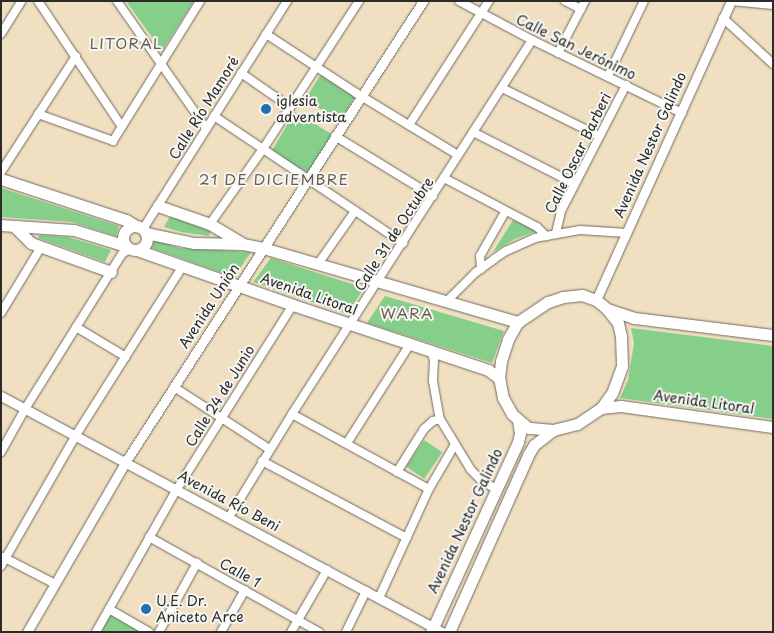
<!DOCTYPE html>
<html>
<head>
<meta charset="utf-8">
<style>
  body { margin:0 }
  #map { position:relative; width:774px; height:633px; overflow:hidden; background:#f0dfc1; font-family:"Playpen Sans",sans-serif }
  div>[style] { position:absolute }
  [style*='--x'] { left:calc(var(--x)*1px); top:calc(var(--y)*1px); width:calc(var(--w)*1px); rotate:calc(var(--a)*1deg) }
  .green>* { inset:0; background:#86cf8b; transform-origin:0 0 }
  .roads { filter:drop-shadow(0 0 1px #706a60) drop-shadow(0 0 1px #706a60) }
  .minor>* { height:8px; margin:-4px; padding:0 4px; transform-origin:4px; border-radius:4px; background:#fff }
  .tertiary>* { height:9px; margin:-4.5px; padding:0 4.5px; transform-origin:4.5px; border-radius:4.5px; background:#fff }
  .primary>* { height:11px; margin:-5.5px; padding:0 5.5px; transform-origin:5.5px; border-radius:5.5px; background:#fff }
  .primary>.ring { margin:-5.5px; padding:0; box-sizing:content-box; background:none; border:11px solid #fff; border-radius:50% }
  .dots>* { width:14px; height:14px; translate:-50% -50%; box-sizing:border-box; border:2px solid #f6f6f2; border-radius:50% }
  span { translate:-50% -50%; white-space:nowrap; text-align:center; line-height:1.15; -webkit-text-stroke:4px #f6f6f2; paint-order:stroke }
  .street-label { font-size:14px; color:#2b2b2b }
  .poi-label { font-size:14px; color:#2b2b2b }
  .left { translate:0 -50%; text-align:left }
  .neighbourhood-label { font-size:15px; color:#6b5c52; letter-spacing:1px }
  .frame { position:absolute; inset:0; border:2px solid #2b2b2b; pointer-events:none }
</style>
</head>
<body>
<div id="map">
  <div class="green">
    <i style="clip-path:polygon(126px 1px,194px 1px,162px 51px)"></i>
    <i style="left:321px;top:74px;width:41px;height:30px;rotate:32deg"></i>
    <i style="left:295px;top:112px;width:44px;height:46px;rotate:31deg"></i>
    <i style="clip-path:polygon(1px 188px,119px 226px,116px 236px,72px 222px,1px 217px)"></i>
    <i style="clip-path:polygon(170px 216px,211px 231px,209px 236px,181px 232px,164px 227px)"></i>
    <i style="clip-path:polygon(513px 220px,539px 230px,515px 239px,493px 252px)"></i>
    <i style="clip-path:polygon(39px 235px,68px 237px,111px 250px,105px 262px,38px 238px)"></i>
    <i style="clip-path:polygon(155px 239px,179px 248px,251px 252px,234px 277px,152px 248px)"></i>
    <i style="clip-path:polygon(271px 258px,364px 288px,347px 314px,253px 282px)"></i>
    <i style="clip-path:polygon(385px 296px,504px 331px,492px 363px,367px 323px)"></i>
    <i style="clip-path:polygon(631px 328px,773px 346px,773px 419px,620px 398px,628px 380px,634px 343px)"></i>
    <i style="left:424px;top:440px;width:22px;height:32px;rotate:34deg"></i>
    <i style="clip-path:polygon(109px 614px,140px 632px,99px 632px)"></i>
  </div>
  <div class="roads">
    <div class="minor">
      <i style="--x:38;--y:1;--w:151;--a:56.3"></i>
      <i style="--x:117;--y:1;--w:155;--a:55"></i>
      <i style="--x:459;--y:1;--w:83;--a:28.1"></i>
      <i style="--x:532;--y:40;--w:167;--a:26"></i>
      <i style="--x:565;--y:1;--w:18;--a:27"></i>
      <i style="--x:731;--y:1;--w:42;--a:5.4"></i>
      <i style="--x:723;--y:18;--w:68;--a:42.6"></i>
      <i style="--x:1;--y:34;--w:39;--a:-58"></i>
      <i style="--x:266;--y:34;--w:108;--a:33.2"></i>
      <i style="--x:356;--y:93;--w:119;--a:31.3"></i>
      <i style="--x:558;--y:53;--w:59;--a:-62.6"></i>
      <i style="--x:241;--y:73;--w:60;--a:34.8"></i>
      <i style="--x:608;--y:76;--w:83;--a:-64.4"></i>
      <i style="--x:502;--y:88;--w:108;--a:26.3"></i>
      <i style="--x:38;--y:114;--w:80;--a:19.8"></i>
      <i style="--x:113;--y:141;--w:165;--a:-58.1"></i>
      <i style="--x:214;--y:116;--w:228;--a:33.9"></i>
      <i style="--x:409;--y:125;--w:148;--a:-57.2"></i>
      <i style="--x:473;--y:132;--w:114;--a:27"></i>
      <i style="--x:335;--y:136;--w:115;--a:31.5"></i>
      <i style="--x:1;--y:172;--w:138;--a:-57.1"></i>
      <i style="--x:444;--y:178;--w:105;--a:27.8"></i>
      <i style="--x:537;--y:227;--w:13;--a:45"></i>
      <i style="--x:210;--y:224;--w:92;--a:-54.8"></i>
      <i style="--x:263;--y:149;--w:176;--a:-57"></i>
      <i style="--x:143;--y:229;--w:270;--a:-57.7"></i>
      <i style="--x:556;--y:233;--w:23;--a:-77"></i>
      <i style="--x:561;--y:211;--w:142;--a:-62.7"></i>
      <i style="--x:318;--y:264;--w:65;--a:-55.1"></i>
      <i style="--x:481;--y:269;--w:13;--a:-94"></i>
      <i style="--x:480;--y:256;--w:51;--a:-60.4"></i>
      <i style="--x:447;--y:301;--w:40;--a:-45"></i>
      <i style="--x:475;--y:273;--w:24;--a:-36"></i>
      <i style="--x:494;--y:259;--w:14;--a:-34"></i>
      <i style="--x:506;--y:251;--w:32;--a:-24"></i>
      <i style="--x:535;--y:238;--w:46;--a:-10.1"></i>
      <i style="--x:580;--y:230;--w:47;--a:3.7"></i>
      <i style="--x:1;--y:313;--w:77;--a:-58.8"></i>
      <i style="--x:76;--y:327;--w:58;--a:31"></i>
      <i style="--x:431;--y:351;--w:9;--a:72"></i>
      <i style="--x:434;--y:360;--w:21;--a:93"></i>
      <i style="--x:433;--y:381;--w:39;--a:80"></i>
      <i style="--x:440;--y:419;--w:60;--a:58.7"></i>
      <i style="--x:471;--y:470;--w:14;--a:45"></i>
      <i style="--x:481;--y:480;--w:17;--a:31"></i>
      <i style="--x:174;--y:387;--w:113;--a:33.1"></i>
      <i style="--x:292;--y:414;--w:156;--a:28.7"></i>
      <i style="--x:347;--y:443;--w:117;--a:-57.5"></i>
      <i style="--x:1;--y:452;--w:49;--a:-60.8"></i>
      <i style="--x:25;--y:409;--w:183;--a:-58"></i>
      <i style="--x:122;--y:254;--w:9;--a:-36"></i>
      <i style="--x:262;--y:461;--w:164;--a:28"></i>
      <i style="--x:397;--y:472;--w:51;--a:-57.9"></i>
      <i style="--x:424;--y:429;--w:12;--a:-42"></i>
      <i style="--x:433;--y:421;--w:7;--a:-16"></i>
      <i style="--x:229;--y:517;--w:121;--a:-58.5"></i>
      <i style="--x:292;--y:414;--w:444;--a:-57.3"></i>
      <i style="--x:149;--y:537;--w:195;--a:29.2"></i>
      <i style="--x:3;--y:557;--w:59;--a:27.4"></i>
      <i style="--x:1;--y:566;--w:151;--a:-60.2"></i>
      <i style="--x:76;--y:435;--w:200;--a:-57.7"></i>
      <i style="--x:379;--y:598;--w:120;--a:-65.4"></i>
      <i style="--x:429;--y:489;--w:50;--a:-59.8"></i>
      <i style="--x:109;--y:609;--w:46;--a:29.9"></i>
      <i style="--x:96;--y:632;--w:164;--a:-60.5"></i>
      <i style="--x:177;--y:489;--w:218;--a:-57.8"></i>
      <i style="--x:159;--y:632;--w:79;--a:-61.2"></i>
      <i style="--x:221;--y:632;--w:48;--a:-60.3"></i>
      <i style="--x:291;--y:632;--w:72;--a:-59.9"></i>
      <i style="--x:346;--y:632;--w:46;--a:-64"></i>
    </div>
    <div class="tertiary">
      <i style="--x:596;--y:300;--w:328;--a:-65.7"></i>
      <i style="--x:1;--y:396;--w:500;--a:28.15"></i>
      <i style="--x:27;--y:632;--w:198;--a:-59.9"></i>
      <i style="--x:126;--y:461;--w:548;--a:-57.15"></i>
    </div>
    <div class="primary">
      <i style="--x:1;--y:179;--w:132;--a:18.2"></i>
      <i style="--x:126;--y:220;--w:12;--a:31"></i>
      <i style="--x:158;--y:206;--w:55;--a:19.1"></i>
      <i style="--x:210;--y:224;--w:37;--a:31"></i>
      <i style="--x:1;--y:225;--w:73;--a:3.9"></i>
      <i style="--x:74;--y:230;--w:54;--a:17.1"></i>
      <i class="ring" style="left:123px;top:226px;width:13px;height:13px"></i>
      <i style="--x:15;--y:227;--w:23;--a:45"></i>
      <i style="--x:31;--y:243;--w:85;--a:19.9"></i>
      <i style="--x:146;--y:233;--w:49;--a:11.8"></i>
      <i style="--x:194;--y:243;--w:49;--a:1.2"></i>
      <i style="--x:243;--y:244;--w:20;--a:11"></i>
      <i style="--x:263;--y:248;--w:266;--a:16.2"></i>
      <i style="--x:137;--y:250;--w:165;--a:19.4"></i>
      <i style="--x:293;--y:305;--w:206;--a:18.4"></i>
      <i style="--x:488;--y:370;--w:14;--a:36"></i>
      <i style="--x:582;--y:295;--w:15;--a:20"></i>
      <i style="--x:596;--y:300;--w:14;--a:39"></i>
      <i style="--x:607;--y:309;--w:18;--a:52"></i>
      <i style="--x:618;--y:323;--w:13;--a:77"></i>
      <i style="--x:621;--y:336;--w:30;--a:88"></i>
      <i style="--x:622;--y:366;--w:29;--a:110"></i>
      <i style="--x:612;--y:393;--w:19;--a:126"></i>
      <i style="--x:601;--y:408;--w:29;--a:146"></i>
      <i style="--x:577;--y:424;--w:25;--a:166"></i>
      <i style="--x:553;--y:430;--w:25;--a:-175"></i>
      <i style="--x:528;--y:428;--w:21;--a:-139"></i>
      <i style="--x:512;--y:414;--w:18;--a:-119"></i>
      <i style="--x:503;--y:398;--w:20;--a:-101"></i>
      <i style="--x:499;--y:378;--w:17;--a:-83"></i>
      <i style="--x:501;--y:361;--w:23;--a:-72"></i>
      <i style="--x:508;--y:339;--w:20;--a:-60"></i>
      <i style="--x:518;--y:322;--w:36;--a:-34"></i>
      <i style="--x:548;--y:302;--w:16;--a:-18"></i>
      <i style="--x:563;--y:297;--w:19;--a:-6"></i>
      <i style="--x:607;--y:309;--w:28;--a:18"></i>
      <i style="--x:634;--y:318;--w:140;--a:7"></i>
      <i style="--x:601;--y:408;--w:20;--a:-6"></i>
      <i style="--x:621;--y:406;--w:153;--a:7.9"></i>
      <i style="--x:431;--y:632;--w:209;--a:-65.4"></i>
      <i style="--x:518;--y:442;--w:9;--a:-77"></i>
      <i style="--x:520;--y:433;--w:12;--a:-99"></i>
      <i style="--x:449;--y:632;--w:194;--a:-65.9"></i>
      <i style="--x:528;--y:455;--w:12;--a:-59"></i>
      <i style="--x:534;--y:445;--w:24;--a:-38"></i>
    </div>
  </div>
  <div class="dots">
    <i style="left:266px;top:109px;background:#1f6fb2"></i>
    <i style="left:146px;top:609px;background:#1f6fb2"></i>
  </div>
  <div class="street-label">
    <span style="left:576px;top:47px;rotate:26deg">Calle San Jerónimo</span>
    <span style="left:204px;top:108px;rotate:-58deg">Calle Río Mamoré</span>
    <span style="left:650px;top:145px;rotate:-66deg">Avenida Nestor Galindo</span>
    <span style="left:578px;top:153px;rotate:-64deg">Calle Oscar Barberi</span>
    <span style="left:394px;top:234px;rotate:-57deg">Calle 31 de Octubre</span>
    <span style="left:309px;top:294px;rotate:19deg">Avenida Litoral</span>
    <span style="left:209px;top:306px;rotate:-57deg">Avenida Unión</span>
    <span style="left:220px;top:396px;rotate:-58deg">Calle 24 de Junio</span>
    <span style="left:704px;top:402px;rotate:8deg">Avenida Litoral</span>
    <span style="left:229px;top:501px;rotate:28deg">Avenida Río Beni</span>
    <span style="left:465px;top:521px;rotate:-65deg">Avenida Nestor Galindo</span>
    <span style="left:240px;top:573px;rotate:29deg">Calle 1</span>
  </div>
  <div class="poi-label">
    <span class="left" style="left:276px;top:109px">iglesia<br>adventista</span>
    <span class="left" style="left:156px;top:609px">U.E. Dr.<br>Aniceto Arce</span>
  </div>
  <div class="neighbourhood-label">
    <span style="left:126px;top:43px">LITORAL</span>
    <span style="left:274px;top:179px">21 DE DICIEMBRE</span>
    <span style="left:407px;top:313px">WARA</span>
  </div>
  <div class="frame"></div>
</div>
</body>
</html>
